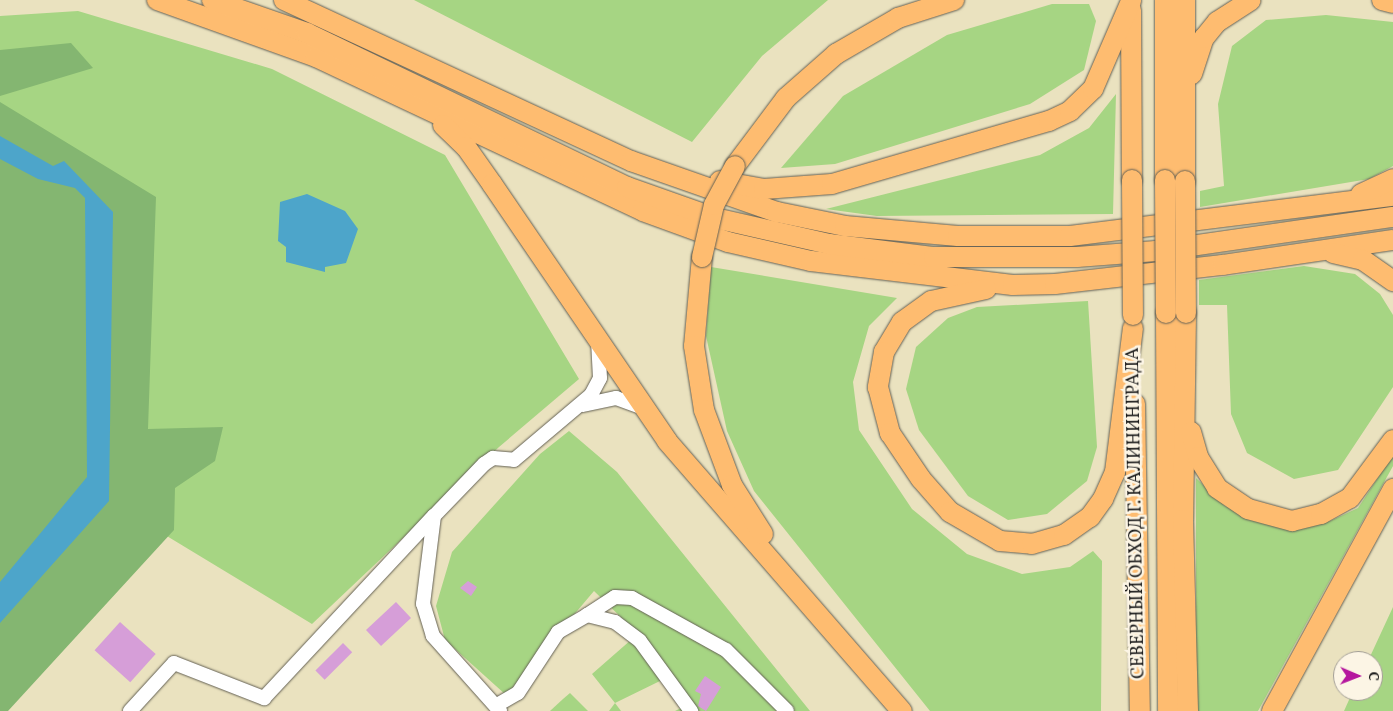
<!DOCTYPE html>
<html>
<head>
<meta charset="utf-8">
<style>
  body { margin:0 }
  #map { position:relative; width:1393px; height:711px; overflow:hidden; background:#eae2bf; font-family:Vollkorn,serif }
  div>[style] { position:absolute }
  [style*='--x'] { left:calc(var(--x)*1px); top:calc(var(--y)*1px); width:calc(var(--w)*1px); rotate:calc(var(--a)*1deg) }
  .green>* { inset:0; background:#a6d583 }
  .forest>* { inset:0; background:#84b671 }
  .water>* { inset:0; background:#4da5ca }
  .building>* { inset:0; background:#d69ed8; transform-origin:0 0 }
  .roads { filter:drop-shadow(0 0 1px #646155) drop-shadow(0 0 1px #646155) }
  .minor>* { height:14px; margin:-7px; padding:0 7px; transform-origin:7px; border-radius:7px; background:#fff }
  .highway>* { height:20px; margin:-10px; padding:0 10px; transform-origin:10px; border-radius:10px; background:#febc70 }
  .bridges { filter:drop-shadow(0 0 1px #646155) drop-shadow(0 0 1px #646155) }
  .highway-bridge>* { height:20px; margin:-10px; padding:0 10px; transform-origin:10px; border-radius:10px; background:#febc70 }
  span { translate:-50% -50%; white-space:nowrap; text-align:center; line-height:1.15; -webkit-text-stroke:5px #fcf5e5; paint-order:stroke }
  .street-label { font-size:18px; color:#1c1c1c }
  .north { position:absolute; left:1333px; top:651px; width:50px; height:50px; box-sizing:border-box; background:#fcf5e5; border:1px solid #a29e95; border-radius:50%; rotate:91deg; font-size:14px; font-weight:700; line-height:20px; text-align:center; color:#1c1c1c }
  .north::after { content:''; display:block; margin:auto; width:18px; height:22px; background:#b5179e; clip-path:polygon(50% 0,100% 100%,50% 72%,0 100%) }
</style>
</head>
<body>
<div id="map">
  <div class="green">
    <i style="clip-path:polygon(414px 0,828px 0,762px 56px,692px 142px)"></i>
    <i style="clip-path:polygon(1052px 4px,1089px 4px,1096px 21px,1084px 70px,1030px 104px,835px 164px,781px 168px,843px 96px,947px 35px)"></i>
    <i style="clip-path:polygon(78px 11px,272px 69px,445px 155px,579px 379px,499px 447px,312px 624px,109px 501px,0 136px,0 16px)"></i>
    <i style="clip-path:polygon(1326px 15px,1393px 22px,1393px 166px,1369px 179px,1200px 207px,1200px 191px,1224px 186px,1218px 104px,1232px 46px,1266px 20px)"></i>
    <i style="clip-path:polygon(1116px 94px,1113px 214px,877px 216px,826px 209px,1040px 155px,1089px 128px)"></i>
    <i style="clip-path:polygon(1304px 266px,1355px 274px,1380px 294px,1393px 315px,1393px 387px,1338px 470px,1294px 479px,1247px 453px,1231px 414px,1227px 305px,1199px 305px,1199px 280px)"></i>
    <i style="clip-path:polygon(711px 267px,897px 298px,869px 326px,853px 382px,859px 430px,912px 509px,967px 554px,1022px 574px,1070px 567px,1093px 551px,1102px 561px,1101px 711px,930px 711px,754px 491px,727px 431px,706px 336px)"></i>
    <i style="clip-path:polygon(1088px 301px,1097px 447px,1087px 481px,1047px 514px,1008px 520px,968px 496px,919px 430px,906px 389px,916px 347px,948px 318px,977px 307px)"></i>
    <i style="clip-path:polygon(569px 431px,617px 472px,810px 711px,675px 711px,681px 708px,662px 680px,615px 703px,621px 711px,609px 711px,615px 703px,592px 674px,632px 639px,630px 626px,594px 591px,506px 695px,445px 640px,436px 606px,452px 552px,540px 454px)"></i>
    <i style="clip-path:polygon(1393px 455px,1393px 466px,1258px 711px,1196px 711px,1196px 478px,1225px 506px,1261px 523px,1290px 528px,1330px 521px,1358px 508px)"></i>
    <i style="clip-path:polygon(1393px 607px,1393px 711px,1344px 711px,1353px 691px,1373px 691px,1373px 661px,1368px 661px)"></i>
    <i style="clip-path:polygon(570px 693px,588px 711px,550px 711px,563px 699px)"></i>
  </div>
  <div class="forest">
    <i style="clip-path:polygon(71px 43px,93px 68px,0 96px,0 50px)"></i>
    <i style="clip-path:polygon(0 102px,156px 197px,148px 429px,223px 427px,215px 461px,175px 488px,174px 530px,8px 711px,0 711px)"></i>
  </div>
  <div class="water">
    <i style="clip-path:polygon(0 136px,53px 166px,64px 161px,113px 212px,109px 501px,0 623px,0 582px,87px 477px,85px 198px,75px 188px,38px 179px,0 159px)"></i>
    <i style="clip-path:polygon(307px 194px,345px 211px,358px 229px,346px 263px,325px 267px,325px 272px,286px 262px,286px 247px,278px 241px,280px 202px)"></i>
  </div>
  <div class="building">
    <i style="clip-path:polygon(468px 581px,477px 587px,471px 596px,460px 588px)"></i>
    <i style="left:396px;top:602px;width:22px;height:41px;rotate:47deg"></i>
    <i style="left:120px;top:622px;width:48px;height:38px;rotate:42deg"></i>
    <i style="left:343px;top:643px;width:13px;height:39px;rotate:45deg"></i>
    <i style="clip-path:polygon(705px 676px,721px 687px,706px 711px,698px 706px,701px 694px,695px 691px)"></i>
  </div>
  <div class="roads">
    <div class="minor">
      <i style="--x:583;--y:405;--w:34;--a:-12"></i>
      <i style="--x:616;--y:398;--w:29;--a:20"></i>
      <i style="--x:587;--y:615;--w:33;--a:-33"></i>
      <i style="--x:615;--y:597;--w:17;--a:3"></i>
      <i style="--x:632;--y:598;--w:107;--a:29"></i>
      <i style="--x:726;--y:650;--w:86;--a:45"></i>
      <i style="--x:497;--y:705;--w:24;--a:-30"></i>
      <i style="--x:518;--y:693;--w:73;--a:-56.7"></i>
      <i style="--x:558;--y:632;--w:34;--a:-30"></i>
      <i style="--x:587;--y:615;--w:29;--a:14"></i>
      <i style="--x:615;--y:622;--w:31;--a:37"></i>
      <i style="--x:640;--y:641;--w:87;--a:53.9"></i>
      <i style="--x:130;--y:711;--w:65;--a:-47.5"></i>
      <i style="--x:174;--y:663;--w:97;--a:21.3"></i>
      <i style="--x:264;--y:698;--w:249;--a:-47"></i>
      <i style="--x:500;--y:711;--w:101;--a:-131.8"></i>
      <i style="--x:433;--y:636;--w:34;--a:-107"></i>
      <i style="--x:423;--y:604;--w:89;--a:-82.9"></i>
      <i style="--x:434;--y:516;--w:72;--a:-46.1"></i>
      <i style="--x:484;--y:464;--w:11;--a:-34"></i>
      <i style="--x:493;--y:458;--w:21;--a:5"></i>
      <i style="--x:514;--y:460;--w:101;--a:-40.2"></i>
      <i style="--x:591;--y:395;--w:19;--a:-62"></i>
      <i style="--x:600;--y:378;--w:36;--a:-93"></i>
    </div>
    <div class="highway">
      <i style="--x:157;--y:0;--w:169;--a:19.7"></i>
      <i style="--x:316;--y:57;--w:361;--a:25.2"></i>
      <i style="--x:643;--y:211;--w:90;--a:20"></i>
      <i style="--x:728;--y:242;--w:85;--a:12.9"></i>
      <i style="--x:811;--y:261;--w:203;--a:6.8"></i>
      <i style="--x:1013;--y:285;--w:42;--a:-1.4"></i>
      <i style="--x:1055;--y:284;--w:169;--a:-6.5"></i>
      <i style="--x:1223;--y:265;--w:172;--a:-8.4"></i>
      <i style="--x:212;--y:0;--w:101;--a:19.2"></i>
      <i style="--x:307;--y:33;--w:355;--a:25.7"></i>
      <i style="--x:627;--y:187;--w:93;--a:19.4"></i>
      <i style="--x:715;--y:218;--w:117;--a:12.8"></i>
      <i style="--x:829;--y:244;--w:106;--a:7.1"></i>
      <i style="--x:934;--y:257;--w:143;--a:0"></i>
      <i style="--x:1077;--y:257;--w:79;--a:-4.3"></i>
      <i style="--x:1156;--y:251;--w:239;--a:-8.2"></i>
      <i style="--x:284;--y:0;--w:383;--a:24.9"></i>
      <i style="--x:631;--y:161;--w:155;--a:19.3"></i>
      <i style="--x:777;--y:212;--w:69;--a:11.6"></i>
      <i style="--x:845;--y:226;--w:113;--a:5.1"></i>
      <i style="--x:958;--y:236;--w:112;--a:0"></i>
      <i style="--x:1070;--y:236;--w:325;--a:-7.1"></i>
      <i style="--x:1165;--y:0;--w:180;--a:90"></i>
      <i style="--x:1382;--y:0;--w:11;--a:15"></i>
      <i style="--x:1131;--y:10;--w:170;--a:89.7"></i>
      <i style="--x:1192;--y:74;--w:38;--a:-72"></i>
      <i style="--x:1204;--y:38;--w:21;--a:-51"></i>
      <i style="--x:1217;--y:22;--w:40;--a:-32.9"></i>
      <i style="--x:443;--y:125;--w:32;--a:44"></i>
      <i style="--x:466;--y:147;--w:45;--a:54.9"></i>
      <i style="--x:492;--y:184;--w:311;--a:55.7"></i>
      <i style="--x:667;--y:441;--w:358;--a:49"></i>
      <i style="--x:735;--y:166;--w:85;--a:-53.1"></i>
      <i style="--x:786;--y:98;--w:67;--a:-41.3"></i>
      <i style="--x:836;--y:54;--w:72;--a:-30.1"></i>
      <i style="--x:898;--y:18;--w:59;--a:-17.8"></i>
      <i style="--x:720;--y:181;--w:45;--a:10.3"></i>
      <i style="--x:764;--y:189;--w:68;--a:-4.2"></i>
      <i style="--x:832;--y:184;--w:226;--a:-16.2"></i>
      <i style="--x:1049;--y:121;--w:23;--a:-25"></i>
      <i style="--x:1070;--y:111;--w:32;--a:-44"></i>
      <i style="--x:1093;--y:89;--w:96;--a:-66.6"></i>
      <i style="--x:1185;--y:181;--w:181;--a:-90"></i>
      <i style="--x:1361;--y:194;--w:35;--a:-25"></i>
      <i style="--x:1333;--y:253;--w:31;--a:13"></i>
      <i style="--x:1363;--y:260;--w:37;--a:35"></i>
      <i style="--x:702;--y:257;--w:89;--a:95.1"></i>
      <i style="--x:694;--y:346;--w:65;--a:81.1"></i>
      <i style="--x:704;--y:410;--w:80;--a:69.5"></i>
      <i style="--x:732;--y:485;--w:58;--a:57.7"></i>
      <i style="--x:986;--y:289;--w:56;--a:167.7"></i>
      <i style="--x:931;--y:301;--w:36;--a:144"></i>
      <i style="--x:902;--y:322;--w:35;--a:121"></i>
      <i style="--x:884;--y:352;--w:36;--a:100"></i>
      <i style="--x:878;--y:387;--w:48;--a:75.4"></i>
      <i style="--x:890;--y:433;--w:55;--a:56"></i>
      <i style="--x:921;--y:479;--w:44;--a:48.7"></i>
      <i style="--x:950;--y:512;--w:58;--a:30.1"></i>
      <i style="--x:1000;--y:541;--w:32;--a:5"></i>
      <i style="--x:1032;--y:544;--w:33;--a:-16"></i>
      <i style="--x:1064;--y:535;--w:32;--a:-35"></i>
      <i style="--x:1090;--y:517;--w:22;--a:-54"></i>
      <i style="--x:1103;--y:499;--w:30;--a:-66"></i>
      <i style="--x:1115;--y:472;--w:145;--a:-82.9"></i>
      <i style="--x:1166;--y:313;--w:398;--a:89.7"></i>
      <i style="--x:1186;--y:313;--w:207;--a:90.8"></i>
      <i style="--x:1183;--y:520;--w:191;--a:88.5"></i>
      <i style="--x:1135;--y:404;--w:307;--a:89.1"></i>
      <i style="--x:1191;--y:432;--w:26;--a:74"></i>
      <i style="--x:1198;--y:457;--w:36;--a:58"></i>
      <i style="--x:1217;--y:488;--w:37;--a:34"></i>
      <i style="--x:1248;--y:509;--w:46;--a:15.3"></i>
      <i style="--x:1292;--y:521;--w:30;--a:-14"></i>
      <i style="--x:1321;--y:514;--w:33;--a:-29"></i>
      <i style="--x:1350;--y:498;--w:72;--a:-53.4"></i>
      <i style="--x:1272;--y:711;--w:253;--a:-61.4"></i>
    </div>
  </div>
  <div class="bridges">
    <div class="highway-bridge">
      <i style="--x:1132;--y:180;--w:135;--a:89.6"></i>
      <i style="--x:1165;--y:180;--w:133;--a:89.6"></i>
      <i style="--x:1185;--y:181;--w:132;--a:89.6"></i>
      <i style="--x:702;--y:257;--w:53;--a:-77"></i>
      <i style="--x:714;--y:205;--w:44;--a:-61.7"></i>
    </div>
  </div>
  <div class="street-label">
    <span style="left:1137px;top:513px;rotate:-91deg">СЕВЕРНЫЙ ОБХОД Г. КАЛИНИНГРАДА</span>
  </div>
  <div class="north">С</div>
</div>
</body>
</html>
